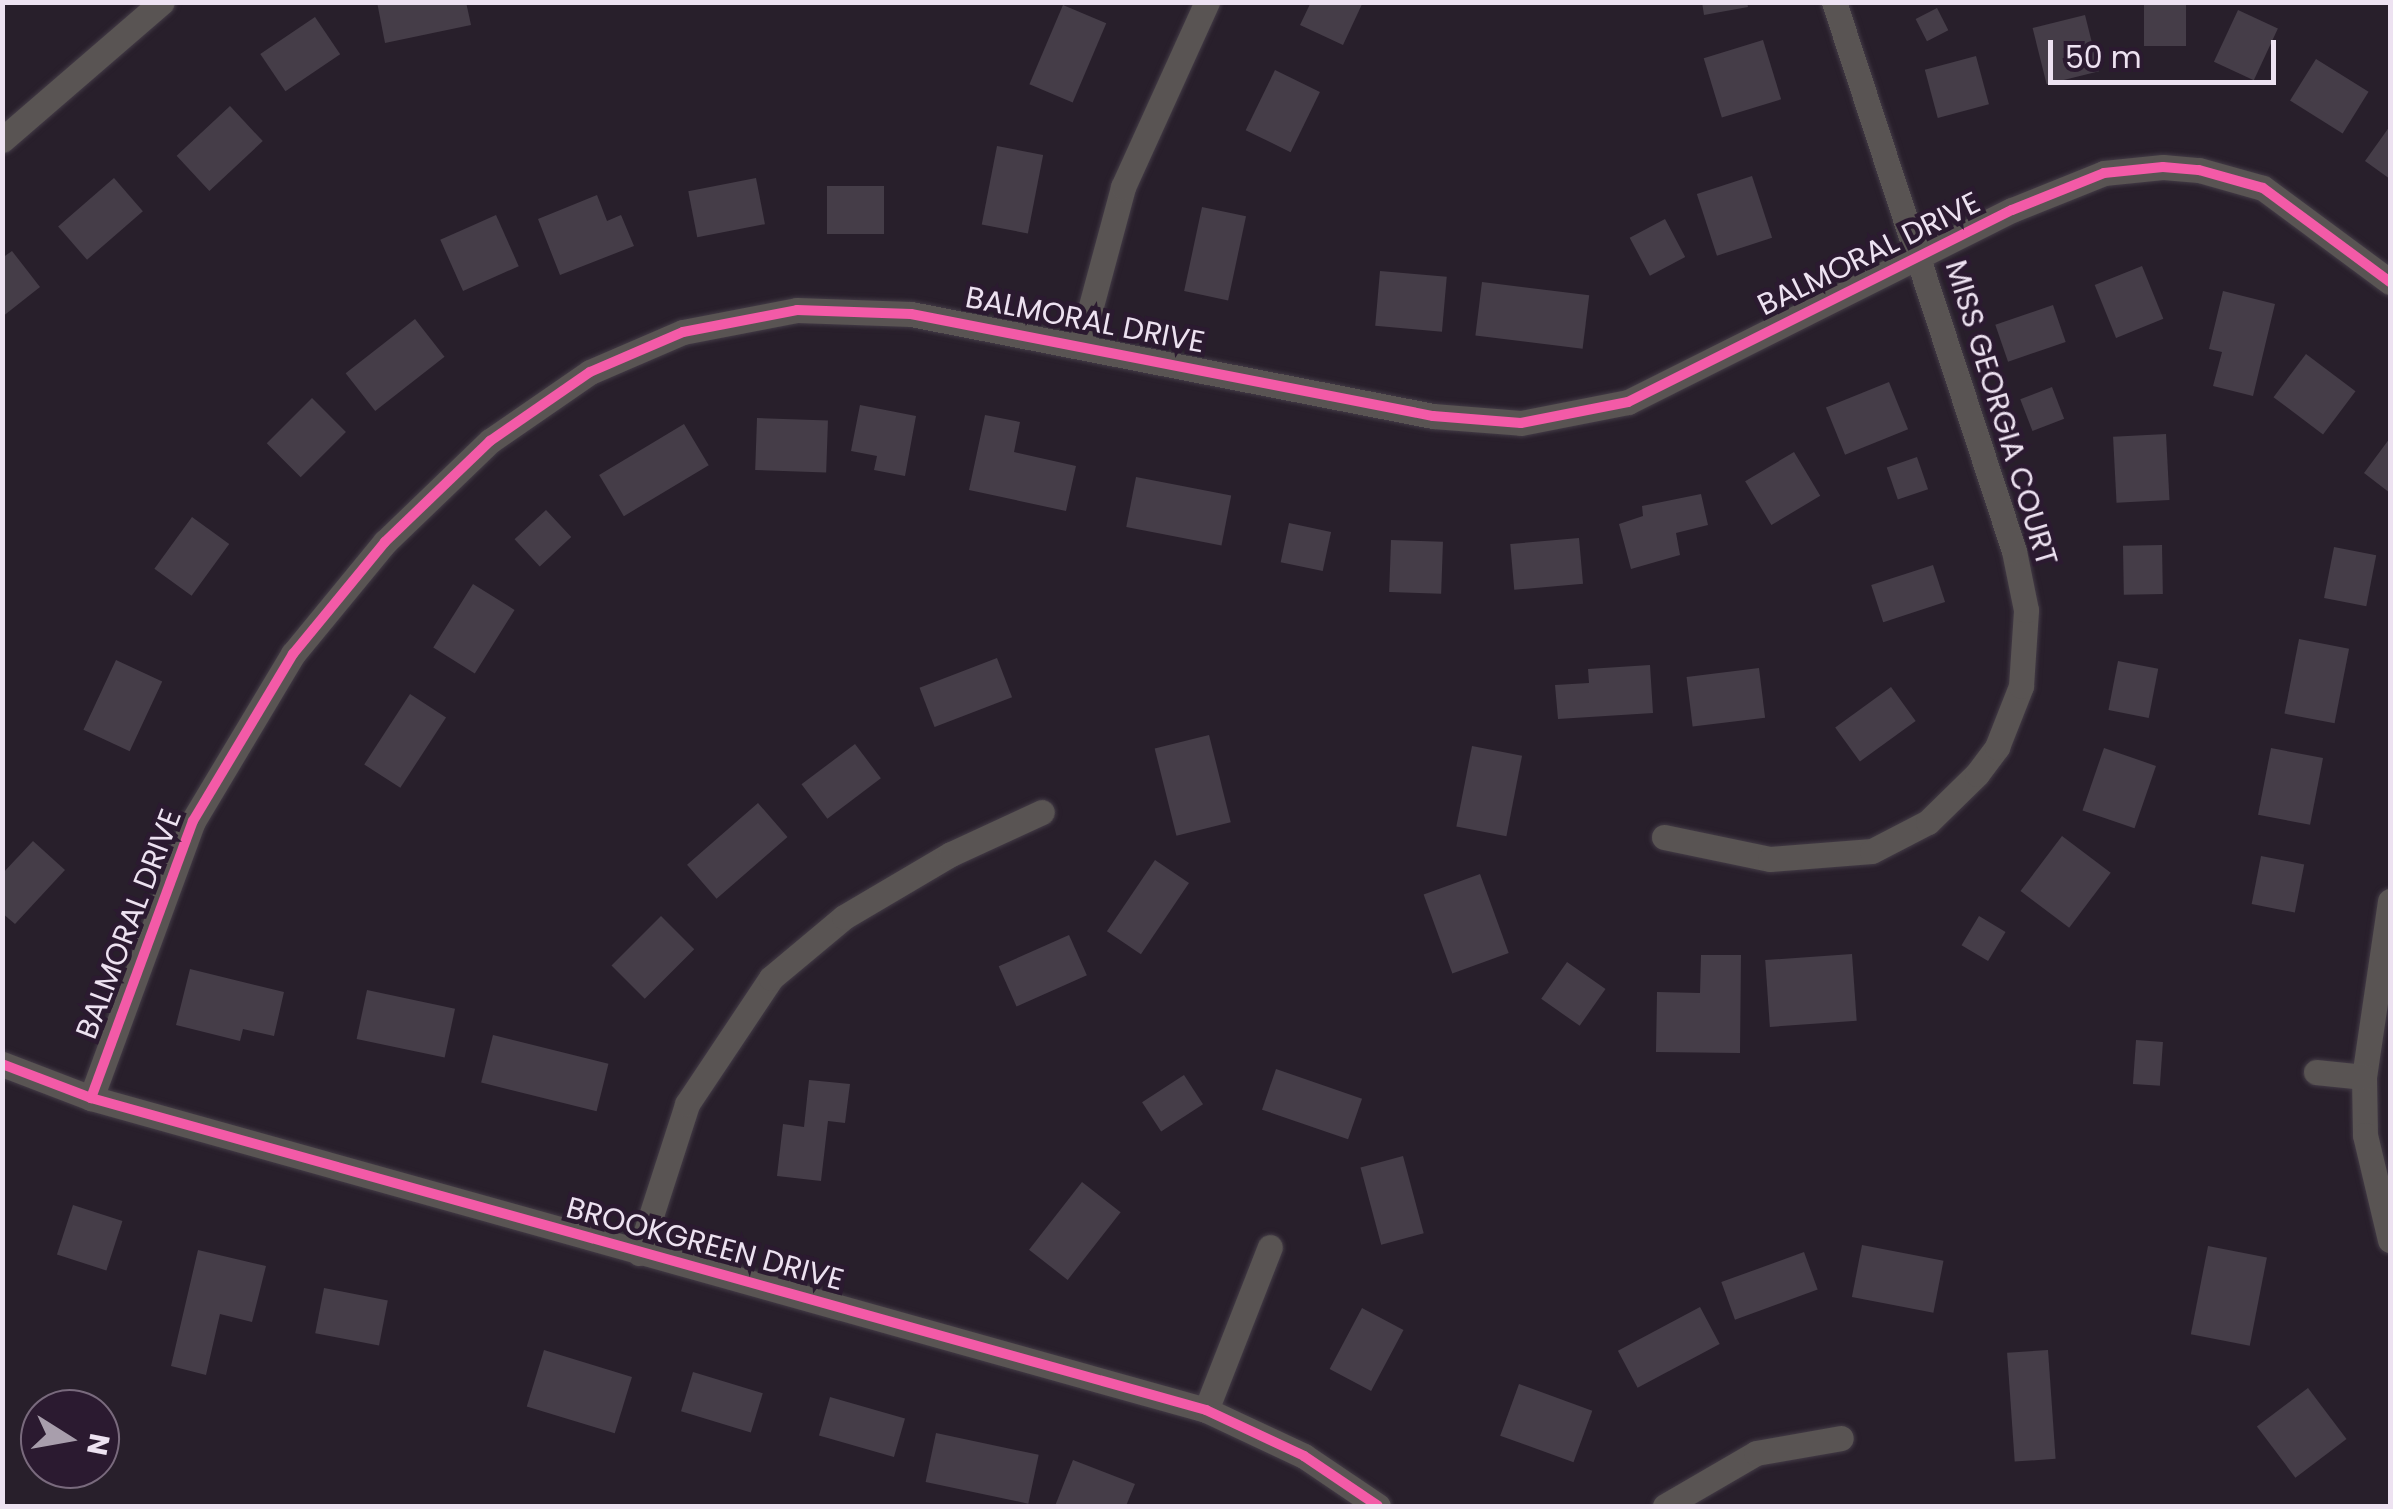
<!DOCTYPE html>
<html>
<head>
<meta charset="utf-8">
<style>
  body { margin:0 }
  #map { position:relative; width:2393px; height:1509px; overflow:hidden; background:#281f2b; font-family:Poppins,sans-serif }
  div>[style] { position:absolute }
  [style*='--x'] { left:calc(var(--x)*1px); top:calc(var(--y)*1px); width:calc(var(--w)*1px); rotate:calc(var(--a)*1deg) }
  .building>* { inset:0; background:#453d48; transform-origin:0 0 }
  .roads { filter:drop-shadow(0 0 2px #433b46) drop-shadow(0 0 2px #433b46) }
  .street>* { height:25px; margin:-12.5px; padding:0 12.5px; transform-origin:12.5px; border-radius:12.5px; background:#595453 }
  .cycleway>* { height:10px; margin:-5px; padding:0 5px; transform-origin:5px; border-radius:5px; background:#f35aa7 }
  span { translate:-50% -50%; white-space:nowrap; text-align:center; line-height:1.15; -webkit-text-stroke:9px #2b1a30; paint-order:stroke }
  .street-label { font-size:30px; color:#ede2f1 }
  .frame { position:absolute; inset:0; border:5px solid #ede2f1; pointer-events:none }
  .north { position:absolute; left:20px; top:1389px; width:100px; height:100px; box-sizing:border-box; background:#2b1a30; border:2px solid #796a7d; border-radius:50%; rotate:101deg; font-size:28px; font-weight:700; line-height:40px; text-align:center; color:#ede2f1 }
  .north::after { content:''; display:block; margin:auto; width:35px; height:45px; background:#a89eac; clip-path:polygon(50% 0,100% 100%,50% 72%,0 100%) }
  .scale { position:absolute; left:2048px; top:40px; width:228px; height:45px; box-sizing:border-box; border:5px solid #ede2f1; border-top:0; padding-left:12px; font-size:30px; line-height:35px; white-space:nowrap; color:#ede2f1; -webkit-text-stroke:8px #2b1a30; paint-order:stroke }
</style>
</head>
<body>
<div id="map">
  <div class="building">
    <i style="clip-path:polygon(377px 2px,466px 2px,471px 25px,385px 43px)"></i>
    <i style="clip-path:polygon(1311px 2px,1363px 2px,1343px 45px,1300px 25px)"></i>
    <i style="clip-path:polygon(1702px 2px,1747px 2px,1748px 7px,1704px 15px)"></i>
    <i style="left:2144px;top:2px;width:42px;height:44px"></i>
    <i style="left:1063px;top:5px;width:47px;height:86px;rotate:23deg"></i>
    <i style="left:1937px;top:8px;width:25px;height:24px;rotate:63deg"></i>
    <i style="left:2238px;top:10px;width:44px;height:57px;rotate:25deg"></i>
    <i style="left:2085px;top:15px;width:58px;height:54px;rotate:76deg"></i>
    <i style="left:315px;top:17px;width:45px;height:66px;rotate:56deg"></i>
    <i style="left:1763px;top:40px;width:62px;height:62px;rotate:73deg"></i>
    <i style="left:1976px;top:56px;width:50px;height:53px;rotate:75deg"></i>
    <i style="left:2316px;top:59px;width:62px;height:49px;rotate:32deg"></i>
    <i style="left:1275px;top:70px;width:50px;height:67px;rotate:26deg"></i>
    <i style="left:230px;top:106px;width:48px;height:73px;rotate:47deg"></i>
    <i style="clip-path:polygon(2390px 126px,2390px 179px,2365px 161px)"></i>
    <i style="left:997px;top:146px;width:47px;height:80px;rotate:11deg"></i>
    <i style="left:1752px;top:176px;width:65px;height:58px;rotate:72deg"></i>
    <i style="left:114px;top:178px;width:44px;height:74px;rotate:49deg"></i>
    <i style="left:756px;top:178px;width:47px;height:69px;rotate:79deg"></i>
    <i style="left:827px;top:186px;width:57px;height:48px"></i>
    <i style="clip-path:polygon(597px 195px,607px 221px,621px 215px,634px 246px,560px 275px,538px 219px)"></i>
    <i style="left:1202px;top:207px;width:45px;height:86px;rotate:12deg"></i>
    <i style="left:496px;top:215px;width:56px;height:61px;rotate:66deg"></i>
    <i style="left:1665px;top:219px;width:43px;height:40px;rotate:62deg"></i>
    <i style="clip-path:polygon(12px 251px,40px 287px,2px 317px,2px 258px)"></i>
    <i style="left:2142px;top:266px;width:57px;height:51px;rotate:68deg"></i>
    <i style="left:1380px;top:271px;width:67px;height:55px;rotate:5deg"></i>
    <i style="left:1482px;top:282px;width:108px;height:54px;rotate:7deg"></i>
    <i style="clip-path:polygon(2223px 291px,2275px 304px,2253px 396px,2213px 386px,2222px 352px,2209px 349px)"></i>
    <i style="left:2053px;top:305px;width:39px;height:61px;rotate:71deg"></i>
    <i style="left:415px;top:319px;width:48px;height:88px;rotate:52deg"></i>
    <i style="left:2306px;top:354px;width:62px;height:54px;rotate:37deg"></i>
    <i style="left:1889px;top:382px;width:51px;height:68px;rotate:68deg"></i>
    <i style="left:2052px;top:387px;width:34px;height:34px;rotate:69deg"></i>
    <i style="left:312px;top:398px;width:48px;height:64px;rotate:45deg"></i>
    <i style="clip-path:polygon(860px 405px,916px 416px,905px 476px,874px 470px,877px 456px,851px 451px)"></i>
    <i style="clip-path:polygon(985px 415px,1020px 422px,1014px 452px,1076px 466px,1066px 511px,969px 490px)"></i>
    <i style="left:757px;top:418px;width:71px;height:52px;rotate:2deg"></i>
    <i style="left:684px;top:424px;width:48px;height:99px;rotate:59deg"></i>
    <i style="left:2166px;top:434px;width:66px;height:53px;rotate:87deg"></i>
    <i style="clip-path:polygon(2390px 438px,2390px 493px,2364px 473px)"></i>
    <i style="left:1794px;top:452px;width:51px;height:57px;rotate:59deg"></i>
    <i style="left:1917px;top:457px;width:34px;height:32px;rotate:71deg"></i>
    <i style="left:1136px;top:477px;width:97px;height:51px;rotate:11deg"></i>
    <i style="clip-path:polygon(1701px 494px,1708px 525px,1676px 533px,1680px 555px,1631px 569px,1619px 524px,1643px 516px,1642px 506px)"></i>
    <i style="left:546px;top:510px;width:37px;height:43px;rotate:47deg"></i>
    <i style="left:192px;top:517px;width:46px;height:64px;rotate:36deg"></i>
    <i style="left:1289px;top:523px;width:43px;height:40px;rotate:12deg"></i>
    <i style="left:1579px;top:538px;width:46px;height:69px;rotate:85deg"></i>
    <i style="left:1391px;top:540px;width:52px;height:52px;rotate:2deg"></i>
    <i style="left:2162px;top:545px;width:49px;height:39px;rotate:89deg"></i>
    <i style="left:2334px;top:547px;width:43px;height:52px;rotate:11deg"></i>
    <i style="left:1933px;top:565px;width:39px;height:65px;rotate:72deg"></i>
    <i style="left:473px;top:584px;width:49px;height:75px;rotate:32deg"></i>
    <i style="left:2299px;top:639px;width:51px;height:76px;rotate:11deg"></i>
    <i style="left:997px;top:658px;width:42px;height:83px;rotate:69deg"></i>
    <i style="left:116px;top:660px;width:51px;height:77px;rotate:25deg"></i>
    <i style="left:2118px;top:661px;width:41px;height:50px;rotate:11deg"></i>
    <i style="clip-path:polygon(1650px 665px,1653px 713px,1558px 719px,1555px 685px,1589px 683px,1588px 669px)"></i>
    <i style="left:1759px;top:668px;width:50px;height:73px;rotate:83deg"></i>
    <i style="left:1891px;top:687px;width:42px;height:69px;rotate:54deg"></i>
    <i style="left:410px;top:694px;width:43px;height:84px;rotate:33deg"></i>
    <i style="left:1209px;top:735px;width:90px;height:56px;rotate:76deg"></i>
    <i style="left:855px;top:744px;width:43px;height:67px;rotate:53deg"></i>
    <i style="left:1472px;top:746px;width:51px;height:82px;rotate:11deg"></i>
    <i style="left:2104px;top:748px;width:55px;height:66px;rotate:19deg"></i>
    <i style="left:2271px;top:748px;width:53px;height:68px;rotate:11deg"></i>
    <i style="left:758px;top:803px;width:45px;height:94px;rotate:49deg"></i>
    <i style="left:2062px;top:836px;width:61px;height:69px;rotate:37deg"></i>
    <i style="clip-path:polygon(33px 841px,65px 870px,15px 924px,2px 913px,2px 874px)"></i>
    <i style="left:2261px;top:856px;width:44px;height:49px;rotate:11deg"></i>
    <i style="left:1155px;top:860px;width:41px;height:86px;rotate:34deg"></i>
    <i style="left:1480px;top:874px;width:84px;height:60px;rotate:70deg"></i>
    <i style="left:661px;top:916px;width:47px;height:70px;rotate:45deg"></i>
    <i style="left:1979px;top:916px;width:31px;height:34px;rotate:31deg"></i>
    <i style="left:1069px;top:935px;width:44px;height:77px;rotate:66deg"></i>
    <i style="left:1852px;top:954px;width:67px;height:87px;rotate:86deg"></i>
    <i style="clip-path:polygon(1701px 955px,1741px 955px,1740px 1053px,1656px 1052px,1657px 992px,1700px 993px)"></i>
    <i style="left:1567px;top:962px;width:47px;height:45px;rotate:35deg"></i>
    <i style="clip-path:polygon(190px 969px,284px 992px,274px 1036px,243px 1029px,240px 1041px,176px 1025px)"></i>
    <i style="left:367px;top:990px;width:90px;height:50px;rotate:12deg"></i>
    <i style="left:493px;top:1035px;width:119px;height:49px;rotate:14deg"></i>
    <i style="left:2136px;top:1040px;width:27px;height:44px;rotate:4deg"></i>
    <i style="left:1276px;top:1069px;width:91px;height:43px;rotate:19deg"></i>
    <i style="left:1184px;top:1075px;width:35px;height:50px;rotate:57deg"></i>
    <i style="clip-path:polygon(809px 1080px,850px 1084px,845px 1123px,828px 1121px,821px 1181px,777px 1176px,783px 1124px,804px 1127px)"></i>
    <i style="left:1403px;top:1156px;width:80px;height:44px;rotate:75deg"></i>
    <i style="left:1082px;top:1182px;width:49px;height:86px;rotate:38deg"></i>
    <i style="left:73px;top:1205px;width:52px;height:52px;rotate:18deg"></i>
    <i style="left:1862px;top:1245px;width:83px;height:53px;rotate:11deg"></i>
    <i style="left:2208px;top:1246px;width:60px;height:90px;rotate:11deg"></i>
    <i style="clip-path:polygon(198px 1250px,266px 1266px,252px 1322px,220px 1314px,206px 1375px,171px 1366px)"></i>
    <i style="left:1804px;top:1252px;width:40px;height:88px;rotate:70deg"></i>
    <i style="left:324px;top:1288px;width:65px;height:46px;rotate:11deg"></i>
    <i style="left:1700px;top:1307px;width:42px;height:93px;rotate:62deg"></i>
    <i style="left:1362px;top:1308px;width:47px;height:69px;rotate:28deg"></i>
    <i style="left:544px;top:1350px;width:92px;height:59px;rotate:17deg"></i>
    <i style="left:2048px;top:1350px;width:109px;height:41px;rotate:86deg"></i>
    <i style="left:693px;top:1372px;width:73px;height:41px;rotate:17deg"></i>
    <i style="left:1519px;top:1384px;width:78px;height:55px;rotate:20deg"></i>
    <i style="left:2308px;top:1388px;width:64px;height:64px;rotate:53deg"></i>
    <i style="left:830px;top:1397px;width:78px;height:40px;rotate:16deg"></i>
    <i style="left:936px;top:1433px;width:105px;height:50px;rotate:12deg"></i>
    <i style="clip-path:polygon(1073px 1460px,1135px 1484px,1126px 1506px,1055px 1506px)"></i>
  </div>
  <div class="roads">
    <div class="street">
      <i style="--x:2;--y:140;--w:211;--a:-40.8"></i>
      <i style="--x:1081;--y:343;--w:162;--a:-74.9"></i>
      <i style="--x:1123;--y:187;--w:203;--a:-65.6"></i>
      <i style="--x:1664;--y:837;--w:108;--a:11.7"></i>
      <i style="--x:1770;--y:859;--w:102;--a:-4.5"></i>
      <i style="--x:1872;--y:851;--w:63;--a:-27.4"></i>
      <i style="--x:1928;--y:822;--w:69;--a:-44.4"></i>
      <i style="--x:1977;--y:774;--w:34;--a:-53"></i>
      <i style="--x:1997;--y:747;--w:66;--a:-68.5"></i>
      <i style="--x:2021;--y:686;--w:76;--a:-86.2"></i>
      <i style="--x:2026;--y:610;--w:60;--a:-101.5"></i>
      <i style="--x:2014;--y:551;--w:578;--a:-108.15"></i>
      <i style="--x:2390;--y:901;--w:178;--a:98.4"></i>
      <i style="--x:2364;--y:1077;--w:58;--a:89"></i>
      <i style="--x:2365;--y:1135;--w:108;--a:76.6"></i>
      <i style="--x:2;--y:1064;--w:95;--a:20.9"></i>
      <i style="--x:91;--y:1098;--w:1158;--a:15.63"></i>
      <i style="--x:1206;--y:1410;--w:108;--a:25.1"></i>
      <i style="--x:1304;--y:1456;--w:89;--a:34"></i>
      <i style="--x:2316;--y:1072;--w:48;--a:5.9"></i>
      <i style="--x:91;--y:1098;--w:295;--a:-69.8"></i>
      <i style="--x:193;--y:821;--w:195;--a:-59.1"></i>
      <i style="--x:293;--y:654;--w:145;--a:-50.6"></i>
      <i style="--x:385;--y:542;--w:146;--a:-43.9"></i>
      <i style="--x:490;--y:441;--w:121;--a:-34.6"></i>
      <i style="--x:590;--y:372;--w:101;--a:-23.3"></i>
      <i style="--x:683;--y:332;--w:116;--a:-10.9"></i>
      <i style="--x:797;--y:310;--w:114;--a:2"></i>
      <i style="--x:911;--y:314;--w:532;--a:11.06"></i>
      <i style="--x:1433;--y:416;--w:88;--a:4.5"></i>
      <i style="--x:1521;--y:423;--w:109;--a:-11.1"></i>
      <i style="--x:1628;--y:402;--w:429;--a:-26.6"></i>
      <i style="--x:2012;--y:210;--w:99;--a:-21.9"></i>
      <i style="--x:2104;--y:173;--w:59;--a:-5.8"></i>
      <i style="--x:2163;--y:167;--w:36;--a:5"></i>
      <i style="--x:2199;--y:170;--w:66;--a:15.7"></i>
      <i style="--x:2263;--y:188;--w:158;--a:36.5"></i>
      <i style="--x:639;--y:1253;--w:157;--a:-72.1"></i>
      <i style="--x:687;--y:1104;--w:151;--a:-56.3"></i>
      <i style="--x:771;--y:978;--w:95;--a:-39.9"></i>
      <i style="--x:844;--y:917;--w:124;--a:-30.5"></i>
      <i style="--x:951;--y:854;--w:100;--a:-24.8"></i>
      <i style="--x:1206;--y:1410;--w:175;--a:-68.6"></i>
      <i style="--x:1665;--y:1506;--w:105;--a:-30.2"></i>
      <i style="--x:1756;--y:1453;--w:86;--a:-10"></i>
    </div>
  </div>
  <div class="cycleway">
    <i style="--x:2;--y:1064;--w:95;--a:20.9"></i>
    <i style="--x:91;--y:1098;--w:1158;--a:15.63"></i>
    <i style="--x:1206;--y:1410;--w:108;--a:25.1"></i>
    <i style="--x:1304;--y:1456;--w:89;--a:34"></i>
    <i style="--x:91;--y:1098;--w:295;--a:-69.8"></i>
    <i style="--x:193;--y:821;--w:195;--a:-59.1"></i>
    <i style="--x:293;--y:654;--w:145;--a:-50.6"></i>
    <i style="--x:385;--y:542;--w:146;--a:-43.9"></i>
    <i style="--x:490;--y:441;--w:121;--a:-34.6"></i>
    <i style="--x:590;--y:372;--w:101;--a:-23.3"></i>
    <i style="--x:683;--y:332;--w:116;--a:-10.9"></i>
    <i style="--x:797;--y:310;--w:114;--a:2"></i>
    <i style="--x:911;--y:314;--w:532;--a:11.06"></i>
    <i style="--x:1433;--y:416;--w:88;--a:4.5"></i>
    <i style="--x:1521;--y:423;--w:109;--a:-11.1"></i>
    <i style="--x:1628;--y:402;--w:429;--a:-26.6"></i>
    <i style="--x:2012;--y:210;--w:99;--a:-21.9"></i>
    <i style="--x:2104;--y:173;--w:59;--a:-5.8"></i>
    <i style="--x:2163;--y:167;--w:36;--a:5"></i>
    <i style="--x:2199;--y:170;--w:66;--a:15.7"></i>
    <i style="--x:2263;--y:188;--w:158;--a:36.5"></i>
  </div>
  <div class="street-label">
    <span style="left:1869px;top:254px;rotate:-26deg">BALMORAL DRIVE</span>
    <span style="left:1085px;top:320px;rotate:11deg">BALMORAL DRIVE</span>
    <span style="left:2001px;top:413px;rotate:73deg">MISS GEORGIA COURT</span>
    <span style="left:129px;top:924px;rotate:-69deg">BALMORAL DRIVE</span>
    <span style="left:705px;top:1244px;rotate:15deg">BROOKGREEN DRIVE</span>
  </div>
  <div class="frame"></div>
  <div class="north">N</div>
  <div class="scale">50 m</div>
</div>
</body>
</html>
